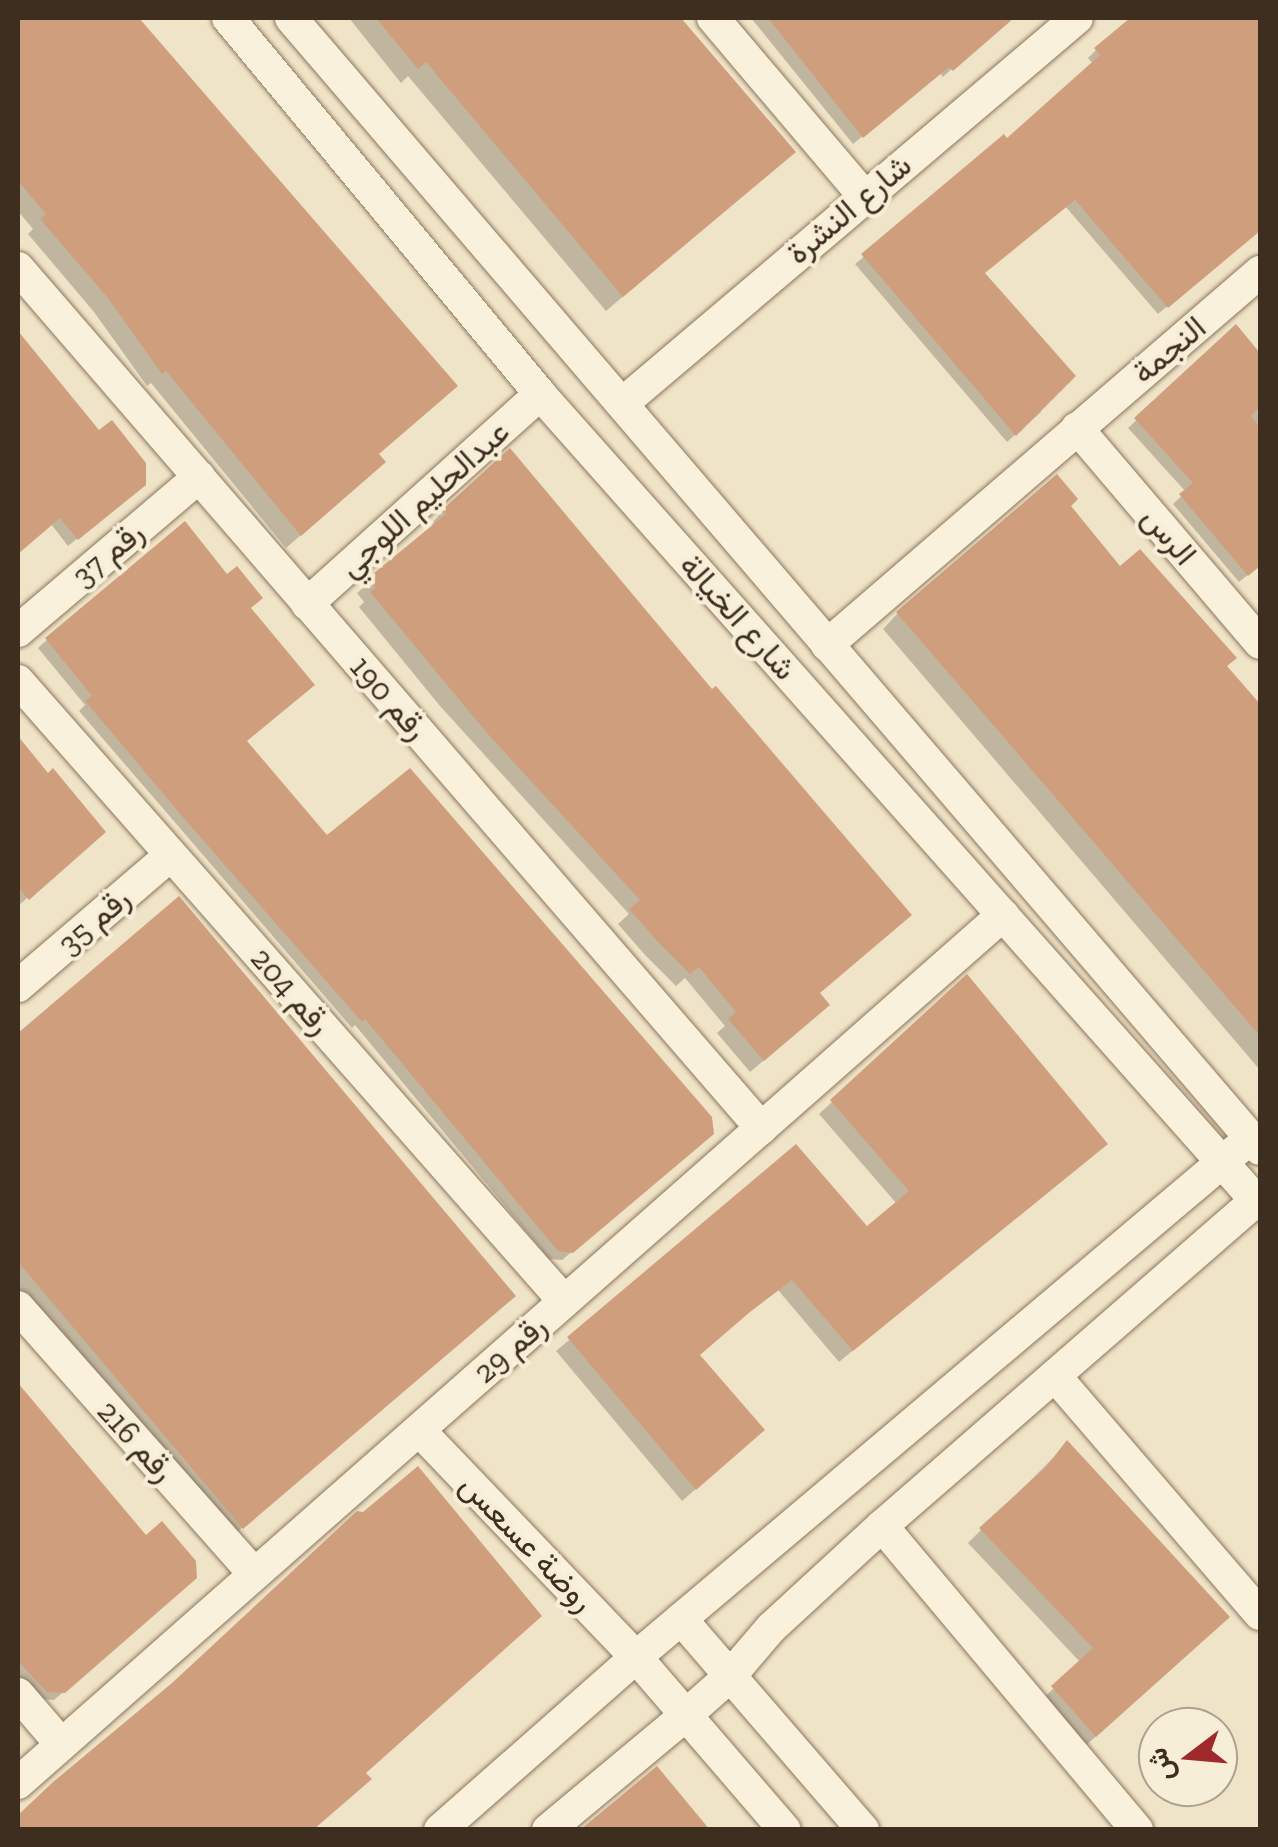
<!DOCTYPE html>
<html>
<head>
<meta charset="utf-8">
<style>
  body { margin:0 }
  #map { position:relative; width:1278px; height:1847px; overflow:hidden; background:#f0e4c8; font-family:"Zilla Slab",Vazirmatn,serif }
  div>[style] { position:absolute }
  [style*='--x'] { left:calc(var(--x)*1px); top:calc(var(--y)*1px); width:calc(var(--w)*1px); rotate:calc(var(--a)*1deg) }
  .shadow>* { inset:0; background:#0003 }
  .building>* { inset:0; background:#cf9f7d }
  .roads { filter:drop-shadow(0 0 2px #8d765c) drop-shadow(0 0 2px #8d765c) }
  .minor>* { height:32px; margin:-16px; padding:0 16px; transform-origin:16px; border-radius:16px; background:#faf1dc }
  span { translate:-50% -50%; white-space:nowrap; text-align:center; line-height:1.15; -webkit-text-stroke:8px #f7eed8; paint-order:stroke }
  .street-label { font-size:32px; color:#3d2e20 }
  .frame { position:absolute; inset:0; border:20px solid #3d2e20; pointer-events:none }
  .north { position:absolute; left:1138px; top:1707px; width:100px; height:100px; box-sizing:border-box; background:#f7eed8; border:2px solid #ada18e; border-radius:50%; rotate:254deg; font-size:28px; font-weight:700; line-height:40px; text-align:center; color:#3d2e20 }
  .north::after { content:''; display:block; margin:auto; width:35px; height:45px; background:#9e2a2b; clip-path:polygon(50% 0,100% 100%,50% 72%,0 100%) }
</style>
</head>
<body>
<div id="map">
  <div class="shadow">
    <i style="clip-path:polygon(18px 18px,134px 18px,455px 386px,377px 455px,369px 476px,286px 548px,151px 383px,147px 386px,94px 312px,28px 234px,33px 229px,18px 211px)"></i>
    <i style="clip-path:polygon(349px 18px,679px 18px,793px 152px,606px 311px,408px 76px,401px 83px)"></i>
    <i style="clip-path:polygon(751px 18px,1007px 18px,943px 77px,940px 73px,853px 144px)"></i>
    <i style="clip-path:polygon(1136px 18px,1260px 18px,1260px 228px,1158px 314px,1065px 206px,983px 274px,1041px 412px,1007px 442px,855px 264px,1006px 141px,1093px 64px,1088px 58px,1096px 50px)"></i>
    <i style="clip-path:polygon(1236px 328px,1260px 356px,1260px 565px,1239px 582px,1173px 504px,1186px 492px,1128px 428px)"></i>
    <i style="clip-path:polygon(18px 331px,61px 392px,99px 434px,134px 493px,68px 546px,51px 524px,18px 554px)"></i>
    <i style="clip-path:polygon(510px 452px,817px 994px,814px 1018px,750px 1072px,717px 1033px,725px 1026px,685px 978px,676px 986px,645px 955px,618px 924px,629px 914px,440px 706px,359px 607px,364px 602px,357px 593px,433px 528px,431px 524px,443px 511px)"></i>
    <i style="clip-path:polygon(1068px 506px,1120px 569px,1225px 667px,1260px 707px,1260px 1070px,883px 629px,898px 613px)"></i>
    <i style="clip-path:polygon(249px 609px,244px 742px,327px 839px,703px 1142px,562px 1260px,549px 1259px,355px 1025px,352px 1028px,79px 711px,85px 705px,38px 648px,47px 640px)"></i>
    <i style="clip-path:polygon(18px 740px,95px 839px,18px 906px)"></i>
    <i style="clip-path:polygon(178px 899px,500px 1308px,229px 1539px,18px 1289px,18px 1036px)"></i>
    <i style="clip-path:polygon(832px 1102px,1105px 1144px,839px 1362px,778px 1290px,734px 1324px,698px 1356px,749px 1443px,682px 1501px,556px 1351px,796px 1148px,867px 1230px,897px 1204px,819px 1114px)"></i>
    <i style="clip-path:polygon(18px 1386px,186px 1586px,54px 1700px,38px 1699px,18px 1677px)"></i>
    <i style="clip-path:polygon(1054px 1457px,1213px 1630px,1082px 1749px,1040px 1701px,1081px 1663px,968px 1543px)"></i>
  </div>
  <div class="building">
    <i style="clip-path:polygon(18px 18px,139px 18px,458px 386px,379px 454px,386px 462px,301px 536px,166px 371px,162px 374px,108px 298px,40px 219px,46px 214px,18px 181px)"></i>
    <i style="clip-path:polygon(376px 18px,681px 18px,796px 152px,623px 297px,426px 62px,418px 69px)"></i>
    <i style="clip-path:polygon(768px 18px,1014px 18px,953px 71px,949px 67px,863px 138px)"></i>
    <i style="clip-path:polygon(1130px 18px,1260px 18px,1260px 231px,1168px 308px,1075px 200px,985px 273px,1076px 376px,1016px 436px,861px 254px,1004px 134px,1007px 138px,1100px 55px,1094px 48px)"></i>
    <i style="clip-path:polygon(1236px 324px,1260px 353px,1260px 407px,1251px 416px,1260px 428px,1260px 566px,1248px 576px,1179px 494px,1193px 483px,1134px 418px)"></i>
    <i style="clip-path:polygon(18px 331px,99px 430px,112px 420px,146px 463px,146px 485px,78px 540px,60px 518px,18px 554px)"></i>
    <i style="clip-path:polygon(510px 448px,712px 689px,716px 686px,912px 915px,820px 993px,830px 1005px,764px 1061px,728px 1019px,736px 1012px,699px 967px,690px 974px,658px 942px,629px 909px,640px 900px,486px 732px,370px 592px,376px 588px,368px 578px,446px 514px,442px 510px)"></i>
    <i style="clip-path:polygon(1057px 474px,1078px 499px,1071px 506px,1120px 566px,1140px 549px,1237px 658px,1227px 666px,1260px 704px,1260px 1036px,896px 612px)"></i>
    <i style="clip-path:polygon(185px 521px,227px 574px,237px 566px,263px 598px,251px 608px,315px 685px,247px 741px,327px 835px,410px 768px,712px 1117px,714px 1134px,573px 1253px,558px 1251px,365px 1019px,362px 1022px,188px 823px,85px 701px,92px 696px,45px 638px)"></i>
    <i style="clip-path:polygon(18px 736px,48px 773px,53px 768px,106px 832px,29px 900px,18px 887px)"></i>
    <i style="clip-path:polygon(179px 896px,516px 1296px,243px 1529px,18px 1262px,18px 1033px)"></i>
    <i style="clip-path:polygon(967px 974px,1108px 1144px,853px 1351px,792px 1280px,750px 1312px,700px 1355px,765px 1430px,696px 1490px,567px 1337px,796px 1144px,867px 1226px,909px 1191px,830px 1100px)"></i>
    <i style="clip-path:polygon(18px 1383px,146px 1535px,162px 1521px,196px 1561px,197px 1578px,65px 1693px,47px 1692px,18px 1661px)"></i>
    <i style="clip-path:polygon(1067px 1440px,1230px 1617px,1096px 1737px,1051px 1686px,1093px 1648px,979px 1528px,1046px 1467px)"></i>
    <i style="clip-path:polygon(418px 1466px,542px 1616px,366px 1773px,372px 1779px,313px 1830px,18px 1830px,18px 1815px,53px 1782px,172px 1683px,357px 1511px,363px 1512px)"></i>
    <i style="clip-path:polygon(657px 1766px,710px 1830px,580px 1830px)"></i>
  </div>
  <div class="roads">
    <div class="minor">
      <i style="--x:228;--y:18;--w:489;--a:50.3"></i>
      <i style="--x:540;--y:394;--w:1084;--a:48.4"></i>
      <i style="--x:291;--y:18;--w:1489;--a:49.41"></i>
      <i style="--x:713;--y:18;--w:233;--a:49.7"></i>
      <i style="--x:18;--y:268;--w:1137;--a:49.17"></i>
      <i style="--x:623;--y:403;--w:595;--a:-40.3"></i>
      <i style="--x:1077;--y:428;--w:282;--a:49.6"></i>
      <i style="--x:307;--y:604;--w:314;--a:-42"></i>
      <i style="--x:18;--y:631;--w:238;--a:-40.4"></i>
      <i style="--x:827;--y:645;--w:572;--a:-40.74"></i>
      <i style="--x:18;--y:681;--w:826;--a:48.63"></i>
      <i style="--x:18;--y:986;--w:201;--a:-40.6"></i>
      <i style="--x:18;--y:1307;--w:356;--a:48.5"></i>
      <i style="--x:1055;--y:1376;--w:314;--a:49.3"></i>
      <i style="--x:419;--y:1430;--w:314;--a:46.3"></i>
      <i style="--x:636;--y:1657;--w:228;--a:49.3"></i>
      <i style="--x:882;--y:1526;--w:397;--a:50"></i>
      <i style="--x:681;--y:1619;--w:279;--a:49.2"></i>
      <i style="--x:18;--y:1694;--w:66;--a:49.3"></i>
      <i style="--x:18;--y:1783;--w:1313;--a:-41.39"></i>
      <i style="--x:440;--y:1830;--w:261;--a:-41.4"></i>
      <i style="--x:636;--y:1657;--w:789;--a:-40.17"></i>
      <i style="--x:548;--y:1830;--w:178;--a:-39.8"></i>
      <i style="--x:685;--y:1716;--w:60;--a:-41.6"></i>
      <i style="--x:730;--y:1676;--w:63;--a:-49.5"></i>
      <i style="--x:771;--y:1628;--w:151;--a:-42.6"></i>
      <i style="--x:882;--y:1526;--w:501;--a:-41.04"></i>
    </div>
  </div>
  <div class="street-label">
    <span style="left:849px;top:209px;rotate:-40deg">شارع النشرة</span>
    <span style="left:1169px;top:350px;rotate:-40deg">النجمة</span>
    <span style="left:424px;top:499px;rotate:-42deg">عبدالحليم اللوجي</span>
    <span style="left:1169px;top:536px;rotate:50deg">الرس</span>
    <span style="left:108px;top:554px;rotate:-40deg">رقم 37</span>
    <span style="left:738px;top:617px;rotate:48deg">شارع الخيالة</span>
    <span style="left:389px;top:698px;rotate:49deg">رقم 190</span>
    <span style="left:94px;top:921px;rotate:-41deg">رقم 35</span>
    <span style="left:291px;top:991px;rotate:49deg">رقم 204</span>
    <span style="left:510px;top:1349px;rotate:-41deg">رقم 29</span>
    <span style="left:136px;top:1441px;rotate:48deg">رقم 216</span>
    <span style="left:527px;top:1543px;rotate:46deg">روضة عسعس</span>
  </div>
  <div class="frame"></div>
  <div class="north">ش</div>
</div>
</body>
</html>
